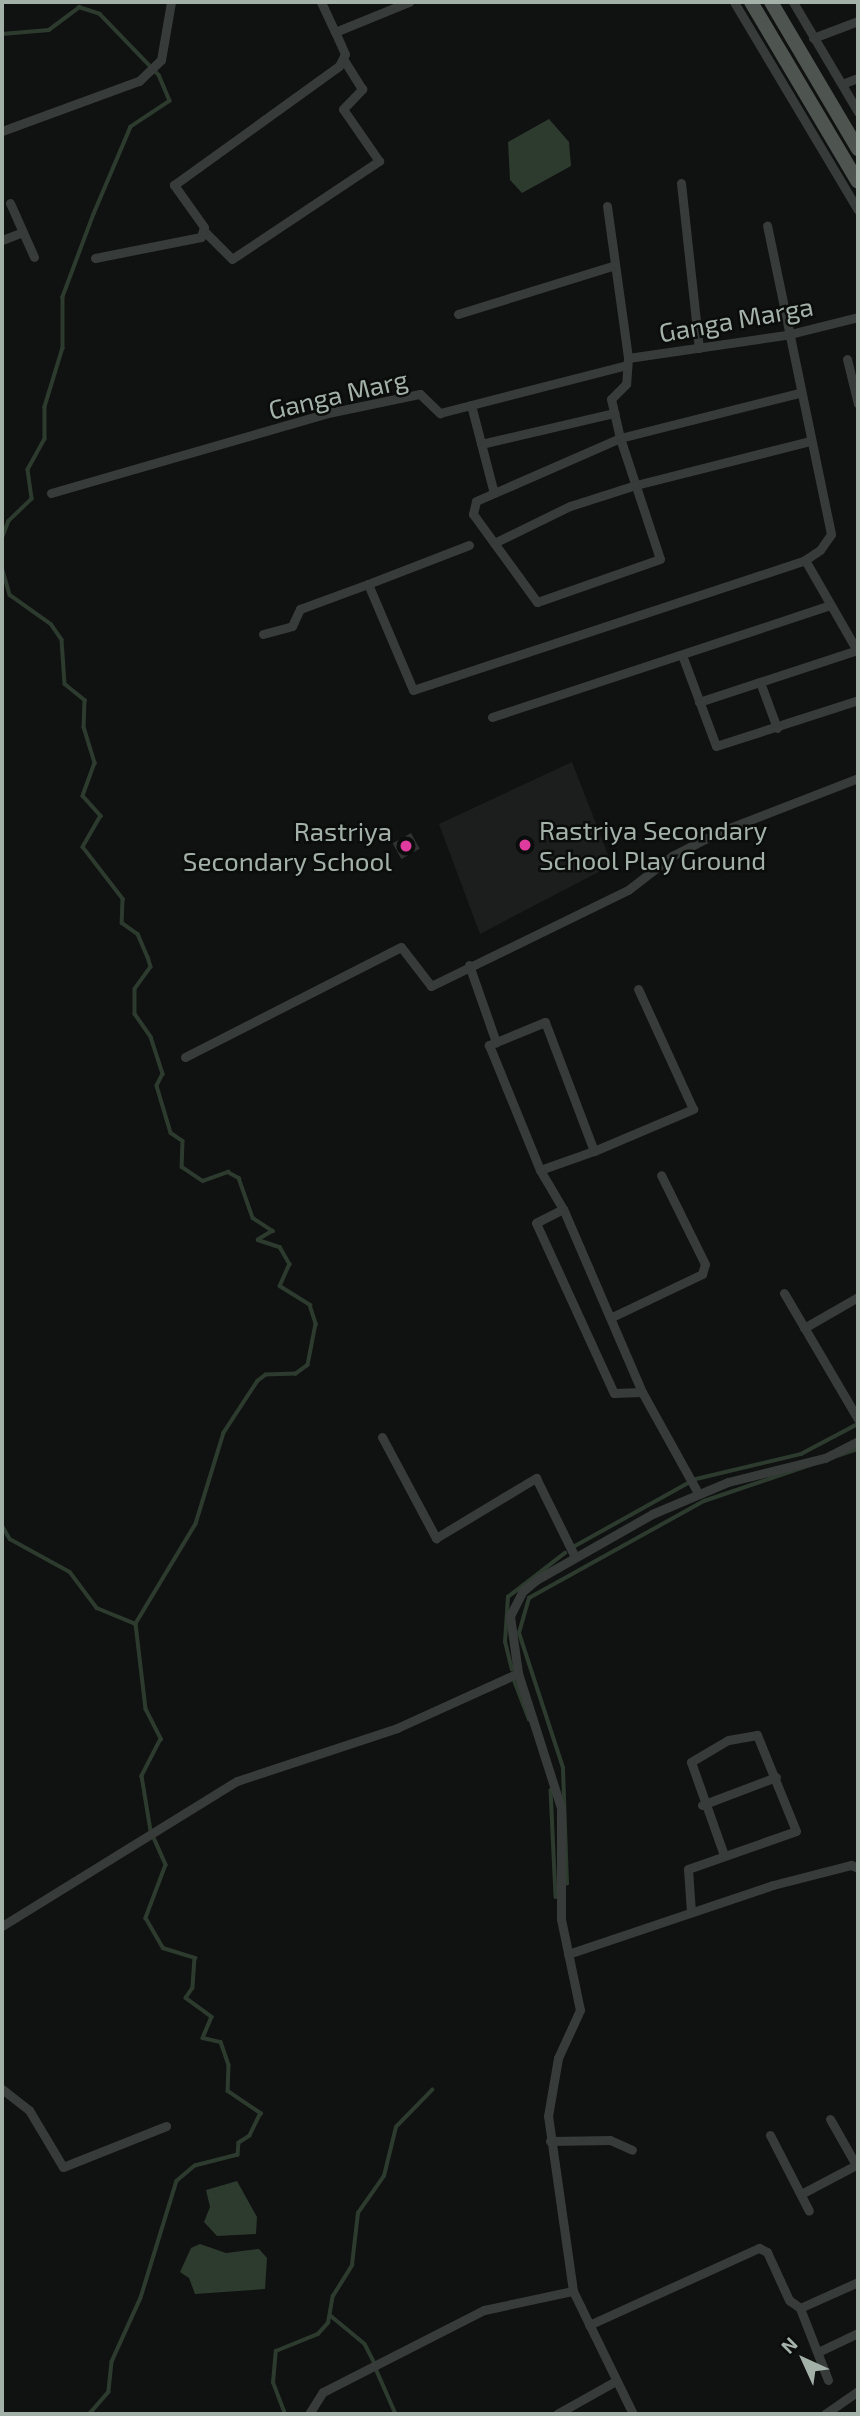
<!DOCTYPE html>
<html>
<head>
<meta charset="utf-8">
<style>
  body { margin:0 }
  #map { position:relative; width:860px; height:2416px; overflow:hidden; background:#101111; font-family:"Exo 2",sans-serif }
  div>[style] { position:absolute }
  [style*='--x'] { left:calc(var(--x)*1px); top:calc(var(--y)*1px); width:calc(var(--w)*1px); rotate:calc(var(--a)*1deg) }
  .built>* { inset:0; background:#1c1e1e }
  .water>* { inset:0; background:#2d3b2f }
  .stream>* { height:3.5px; margin:-1.75px; padding:0 1.75px; transform-origin:1.75px; border-radius:1.75px; background:#2d3b2f }
  .building>* { inset:0; background:#303332; transform-origin:0 0 }
  .minor>* { height:9px; margin:-4.5px; padding:0 4.5px; transform-origin:4.5px; border-radius:4.5px; background:#373b39 }
  .primary>* { height:14px; margin:-7px; padding:0 7px; transform-origin:7px; border-radius:7px; background:#4e5551 }
  .dots>* { width:19px; height:19px; translate:-50% -50%; box-sizing:border-box; border:4px solid #0b0c0c; border-radius:50% }
  span { translate:-50% -50%; white-space:nowrap; text-align:center; line-height:1.15; -webkit-text-stroke:5px #0b0c0c; paint-order:stroke }
  .street-label { font-size:26px; color:#a3b1a9 }
  .poi-label { font-size:26px; color:#a3b1a9 }
  .left { translate:0 -50%; text-align:left }
  .right { translate:-100% -50%; text-align:right }
  .frame { position:absolute; inset:0; border:4px solid #a3b1a9; pointer-events:none }
  .north { position:absolute; left:769px; top:2325px; width:70px; height:70px; -webkit-text-stroke:5px #0b0c0c; paint-order:stroke; rotate:315deg; font-size:19px; font-weight:700; line-height:28px; text-align:center; color:#a3b1a9 }
  .north::after { content:''; display:block; margin:auto; width:24px; height:32px; background:#a3b1a9; clip-path:polygon(50% 0,100% 100%,50% 72%,0 100%) }
</style>
</head>
<body>
<div id="map">
  <div class="built">
    <i style="clip-path:polygon(572px 762px,612px 865px,480px 934px,439px 824px)"></i>
  </div>
  <div class="water">
    <i style="clip-path:polygon(549px 119px,569px 142px,571px 166px,522px 193px,510px 180px,508px 142px)"></i>
    <i style="clip-path:polygon(237px 2181px,257px 2217px,256px 2234px,217px 2236px,204px 2222px,210px 2207px,206px 2190px)"></i>
    <i style="clip-path:polygon(200px 2244px,226px 2253px,259px 2249px,267px 2258px,265px 2289px,195px 2294px,189px 2278px,180px 2272px,191px 2248px)"></i>
  </div>
  <div class="stream">
    <i style="--x:2;--y:34;--w:47;--a:-4.9"></i>
    <i style="--x:49;--y:30;--w:38;--a:-37"></i>
    <i style="--x:79;--y:7;--w:22;--a:18"></i>
    <i style="--x:100;--y:14;--w:85;--a:46"></i>
    <i style="--x:159;--y:75;--w:28;--a:67"></i>
    <i style="--x:170;--y:101;--w:47;--a:146.3"></i>
    <i style="--x:131;--y:127;--w:95;--a:113"></i>
    <i style="--x:94;--y:214;--w:89;--a:110.5"></i>
    <i style="--x:63;--y:297;--w:51;--a:90"></i>
    <i style="--x:63;--y:348;--w:62;--a:107"></i>
    <i style="--x:45;--y:407;--w:32;--a:90"></i>
    <i style="--x:45;--y:439;--w:35;--a:119"></i>
    <i style="--x:28;--y:470;--w:29;--a:82"></i>
    <i style="--x:32;--y:499;--w:32;--a:136"></i>
    <i style="--x:9;--y:521;--w:19;--a:111"></i>
    <i style="--x:2;--y:567;--w:29;--a:74"></i>
    <i style="--x:10;--y:595;--w:50;--a:35.3"></i>
    <i style="--x:51;--y:624;--w:19;--a:55"></i>
    <i style="--x:62;--y:640;--w:44;--a:86.1"></i>
    <i style="--x:65;--y:684;--w:26;--a:39"></i>
    <i style="--x:85;--y:700;--w:27;--a:92"></i>
    <i style="--x:84;--y:727;--w:38;--a:73"></i>
    <i style="--x:95;--y:763;--w:35;--a:110"></i>
    <i style="--x:83;--y:796;--w:27;--a:48"></i>
    <i style="--x:101;--y:816;--w:36;--a:120"></i>
    <i style="--x:83;--y:847;--w:66;--a:52.4"></i>
    <i style="--x:123;--y:899;--w:24;--a:92"></i>
    <i style="--x:122;--y:923;--w:19;--a:35"></i>
    <i style="--x:138;--y:934;--w:25;--a:67"></i>
    <i style="--x:148;--y:957;--w:10;--a:73"></i>
    <i style="--x:151;--y:967;--w:27;--a:126"></i>
    <i style="--x:135;--y:989;--w:25;--a:90"></i>
    <i style="--x:135;--y:1014;--w:28;--a:55"></i>
    <i style="--x:151;--y:1037;--w:39;--a:72"></i>
    <i style="--x:163;--y:1074;--w:13;--a:117"></i>
    <i style="--x:157;--y:1086;--w:49;--a:73.4"></i>
    <i style="--x:171;--y:1133;--w:14;--a:34"></i>
    <i style="--x:183;--y:1141;--w:26;--a:92"></i>
    <i style="--x:182;--y:1167;--w:25;--a:34"></i>
    <i style="--x:203;--y:1181;--w:27;--a:-20"></i>
    <i style="--x:228;--y:1172;--w:13;--a:29"></i>
    <i style="--x:239;--y:1178;--w:42;--a:70.7"></i>
    <i style="--x:253;--y:1218;--w:24;--a:33"></i>
    <i style="--x:273;--y:1231;--w:17;--a:149"></i>
    <i style="--x:258;--y:1240;--w:23;--a:18"></i>
    <i style="--x:280;--y:1247;--w:20;--a:60"></i>
    <i style="--x:290;--y:1264;--w:24;--a:114"></i>
    <i style="--x:280;--y:1286;--w:36;--a:32"></i>
    <i style="--x:310;--y:1305;--w:20;--a:72"></i>
    <i style="--x:316;--y:1324;--w:42;--a:101"></i>
    <i style="--x:308;--y:1365;--w:15;--a:143"></i>
    <i style="--x:296;--y:1374;--w:30;--a:178"></i>
    <i style="--x:266;--y:1375;--w:10;--a:143"></i>
    <i style="--x:258;--y:1381;--w:62;--a:123.2"></i>
    <i style="--x:224;--y:1433;--w:95;--a:107.1"></i>
    <i style="--x:196;--y:1524;--w:117;--a:121"></i>
    <i style="--x:136;--y:1624;--w:86;--a:83.3"></i>
    <i style="--x:146;--y:1709;--w:34;--a:63"></i>
    <i style="--x:161;--y:1739;--w:42;--a:117.2"></i>
    <i style="--x:142;--y:1776;--w:56;--a:80.7"></i>
    <i style="--x:151;--y:1831;--w:37;--a:66"></i>
    <i style="--x:166;--y:1865;--w:57;--a:110.7"></i>
    <i style="--x:146;--y:1918;--w:34;--a:60"></i>
    <i style="--x:163;--y:1948;--w:34;--a:17"></i>
    <i style="--x:195;--y:1958;--w:30;--a:94"></i>
    <i style="--x:193;--y:1988;--w:12;--a:125"></i>
    <i style="--x:186;--y:1998;--w:32;--a:36"></i>
    <i style="--x:212;--y:2017;--w:23;--a:113"></i>
    <i style="--x:203;--y:2038;--w:18;--a:13"></i>
    <i style="--x:221;--y:2042;--w:24;--a:71"></i>
    <i style="--x:229;--y:2065;--w:26;--a:92"></i>
    <i style="--x:228;--y:2091;--w:40;--a:34"></i>
    <i style="--x:261;--y:2113;--w:25;--a:116"></i>
    <i style="--x:250;--y:2136;--w:13;--a:148"></i>
    <i style="--x:239;--y:2143;--w:12;--a:95"></i>
    <i style="--x:238;--y:2155;--w:44;--a:165.7"></i>
    <i style="--x:195;--y:2166;--w:23;--a:140"></i>
    <i style="--x:177;--y:2181;--w:122;--a:107.1"></i>
    <i style="--x:141;--y:2298;--w:70;--a:114.4"></i>
    <i style="--x:112;--y:2362;--w:30;--a:96"></i>
    <i style="--x:109;--y:2392;--w:29;--a:131"></i>
    <i style="--x:696;--y:1479;--w:108;--a:-13.4"></i>
    <i style="--x:801;--y:1454;--w:64;--a:-27.8"></i>
    <i style="--x:2;--y:1525;--w:16;--a:60"></i>
    <i style="--x:10;--y:1539;--w:68;--a:28.8"></i>
    <i style="--x:70;--y:1572;--w:45;--a:53.1"></i>
    <i style="--x:97;--y:1608;--w:42;--a:22.3"></i>
    <i style="--x:575;--y:1546;--w:129;--a:-29.1"></i>
    <i style="--x:512;--y:1670;--w:29;--a:-104"></i>
    <i style="--x:505;--y:1642;--w:45;--a:-86.2"></i>
    <i style="--x:508;--y:1597;--w:72;--a:-37.7"></i>
    <i style="--x:515;--y:1682;--w:40;--a:69"></i>
    <i style="--x:551;--y:1790;--w:107;--a:87.3"></i>
    <i style="--x:567;--y:1884;--w:116;--a:-92"></i>
    <i style="--x:563;--y:1768;--w:142;--a:-108.1"></i>
    <i style="--x:519;--y:1633;--w:36;--a:-74"></i>
    <i style="--x:529;--y:1598;--w:200;--a:-29"></i>
    <i style="--x:704;--y:1501;--w:163;--a:-18.7"></i>
    <i style="--x:330;--y:2315;--w:45;--a:39.6"></i>
    <i style="--x:365;--y:2344;--w:20;--a:63"></i>
    <i style="--x:377;--y:2371;--w:47;--a:66.2"></i>
    <i style="--x:285;--y:2414;--w:33;--a:-111"></i>
    <i style="--x:273;--y:2383;--w:32;--a:-85"></i>
    <i style="--x:276;--y:2351;--w:45;--a:-22"></i>
    <i style="--x:318;--y:2334;--w:15;--a:-48"></i>
    <i style="--x:328;--y:2323;--w:27;--a:-80"></i>
    <i style="--x:333;--y:2296;--w:36;--a:-58"></i>
    <i style="--x:352;--y:2265;--w:52;--a:-83.4"></i>
    <i style="--x:358;--y:2213;--w:45;--a:-54.9"></i>
    <i style="--x:384;--y:2176;--w:50;--a:-76.2"></i>
    <i style="--x:396;--y:2127;--w:52;--a:-45.8"></i>
  </div>
  <div class="building">
    <i style="left:411px;top:833px;width:18px;height:21px;rotate:61deg"></i>
  </div>
  <div class="minor">
    <i style="--x:321;--y:2;--w:33;--a:65"></i>
    <i style="--x:335;--y:32;--w:80;--a:-22.1"></i>
    <i style="--x:734;--y:2;--w:242;--a:59.2"></i>
    <i style="--x:793;--y:2;--w:128;--a:59.4"></i>
    <i style="--x:813;--y:38;--w:48;--a:-20.7"></i>
    <i style="--x:842;--y:84;--w:17;--a:-21"></i>
    <i style="--x:2;--y:131;--w:146;--a:-20.1"></i>
    <i style="--x:139;--y:81;--w:30;--a:-44"></i>
    <i style="--x:161;--y:60;--w:59;--a:-80.2"></i>
    <i style="--x:681;--y:183;--w:166;--a:83.8"></i>
    <i style="--x:10;--y:203;--w:59;--a:66"></i>
    <i style="--x:607;--y:206;--w:153;--a:82.1"></i>
    <i style="--x:628;--y:358;--w:26;--a:94"></i>
    <i style="--x:626;--y:384;--w:21;--a:135"></i>
    <i style="--x:611;--y:399;--w:40;--a:77"></i>
    <i style="--x:620;--y:438;--w:127;--a:71.7"></i>
    <i style="--x:660;--y:559;--w:130;--a:160.7"></i>
    <i style="--x:537;--y:602;--w:109;--a:-126"></i>
    <i style="--x:473;--y:514;--w:13;--a:-77"></i>
    <i style="--x:476;--y:501;--w:157;--a:-23.6"></i>
    <i style="--x:620;--y:438;--w:185;--a:-14.1"></i>
    <i style="--x:205;--y:232;--w:38;--a:45"></i>
    <i style="--x:232;--y:259;--w:177;--a:-33.7"></i>
    <i style="--x:379;--y:161;--w:63;--a:-124.7"></i>
    <i style="--x:343;--y:109;--w:28;--a:-46"></i>
    <i style="--x:362;--y:89;--w:34;--a:-122"></i>
    <i style="--x:2;--y:240;--w:22;--a:-21"></i>
    <i style="--x:95;--y:258;--w:108;--a:-11.2"></i>
    <i style="--x:201;--y:237;--w:10;--a:-73"></i>
    <i style="--x:204;--y:227;--w:52;--a:-125.5"></i>
    <i style="--x:174;--y:185;--w:203;--a:-35.8"></i>
    <i style="--x:339;--y:66;--w:13;--a:-63"></i>
    <i style="--x:345;--y:54;--w:24;--a:-114"></i>
    <i style="--x:458;--y:314;--w:164;--a:-17.3"></i>
    <i style="--x:628;--y:358;--w:160;--a:-8.3"></i>
    <i style="--x:786;--y:335;--w:74;--a:-14"></i>
    <i style="--x:847;--y:359;--w:46;--a:76.3"></i>
    <i style="--x:471;--y:405;--w:91;--a:75.4"></i>
    <i style="--x:481;--y:444;--w:137;--a:-13.1"></i>
    <i style="--x:51;--y:493;--w:288;--a:-16.1"></i>
    <i style="--x:328;--y:413;--w:94;--a:-11.7"></i>
    <i style="--x:420;--y:394;--w:28;--a:44"></i>
    <i style="--x:440;--y:413;--w:193;--a:-14.4"></i>
    <i style="--x:494;--y:543;--w:85;--a:-26"></i>
    <i style="--x:570;--y:506;--w:69;--a:-17.7"></i>
    <i style="--x:636;--y:485;--w:179;--a:-14.2"></i>
    <i style="--x:469;--y:545;--w:108;--a:158.9"></i>
    <i style="--x:368;--y:584;--w:115;--a:67"></i>
    <i style="--x:413;--y:690;--w:413;--a:-18.3"></i>
    <i style="--x:805;--y:560;--w:18;--a:-34"></i>
    <i style="--x:820;--y:550;--w:19;--a:-55"></i>
    <i style="--x:831;--y:534;--w:315;--a:-101.7"></i>
    <i style="--x:805;--y:560;--w:106;--a:60.1"></i>
    <i style="--x:263;--y:634;--w:30;--a:-15"></i>
    <i style="--x:292;--y:626;--w:19;--a:-65"></i>
    <i style="--x:300;--y:609;--w:72;--a:-20.2"></i>
    <i style="--x:682;--y:655;--w:97;--a:69.5"></i>
    <i style="--x:716;--y:746;--w:149;--a:-17.9"></i>
    <i style="--x:760;--y:682;--w:49;--a:69.7"></i>
    <i style="--x:699;--y:702;--w:166;--a:-18.2"></i>
    <i style="--x:492;--y:717;--w:354;--a:-18.3"></i>
    <i style="--x:469;--y:965;--w:82;--a:70.7"></i>
    <i style="--x:185;--y:1057;--w:242;--a:-27"></i>
    <i style="--x:401;--y:947;--w:49;--a:52.4"></i>
    <i style="--x:431;--y:986;--w:219;--a:-26"></i>
    <i style="--x:628;--y:890;--w:56;--a:-37.7"></i>
    <i style="--x:672;--y:856;--w:53;--a:-27.1"></i>
    <i style="--x:719;--y:832;--w:149;--a:-21.2"></i>
    <i style="--x:594;--y:1151;--w:108;--a:-23"></i>
    <i style="--x:693;--y:1109;--w:132;--a:-114.6"></i>
    <i style="--x:540;--y:1170;--w:57;--a:-19.4"></i>
    <i style="--x:594;--y:1151;--w:138;--a:-110.8"></i>
    <i style="--x:545;--y:1022;--w:61;--a:157.7"></i>
    <i style="--x:489;--y:1045;--w:135;--a:67.8"></i>
    <i style="--x:540;--y:1170;--w:45;--a:59.5"></i>
    <i style="--x:784;--y:1293;--w:146;--a:59.6"></i>
    <i style="--x:612;--y:1317;--w:100;--a:-25.5"></i>
    <i style="--x:702;--y:1274;--w:10;--a:-73"></i>
    <i style="--x:705;--y:1264;--w:99;--a:-116.3"></i>
    <i style="--x:804;--y:1328;--w:62;--a:-29.9"></i>
    <i style="--x:642;--y:1392;--w:199;--a:-113.3"></i>
    <i style="--x:563;--y:1209;--w:30;--a:153"></i>
    <i style="--x:536;--y:1223;--w:187;--a:65.4"></i>
    <i style="--x:614;--y:1393;--w:28;--a:-2"></i>
    <i style="--x:642;--y:1392;--w:115;--a:61"></i>
    <i style="--x:382;--y:1437;--w:115;--a:61.9"></i>
    <i style="--x:436;--y:1538;--w:117;--a:-31"></i>
    <i style="--x:536;--y:1478;--w:88;--a:63.7"></i>
    <i style="--x:702;--y:1805;--w:79;--a:-20.7"></i>
    <i style="--x:691;--y:1912;--w:43;--a:-94"></i>
    <i style="--x:688;--y:1869;--w:114;--a:-19.4"></i>
    <i style="--x:796;--y:1831;--w:104;--a:-112.1"></i>
    <i style="--x:757;--y:1735;--w:29;--a:170"></i>
    <i style="--x:728;--y:1740;--w:43;--a:149.3"></i>
    <i style="--x:691;--y:1762;--w:99;--a:70.5"></i>
    <i style="--x:2;--y:1926;--w:276;--a:-31.7"></i>
    <i style="--x:237;--y:1781;--w:169;--a:-18.3"></i>
    <i style="--x:397;--y:1728;--w:133;--a:-24.4"></i>
    <i style="--x:568;--y:1954;--w:216;--a:-18.6"></i>
    <i style="--x:773;--y:1885;--w:81;--a:-14.4"></i>
    <i style="--x:851;--y:1865;--w:8;--a:23"></i>
    <i style="--x:2;--y:2089;--w:34;--a:38"></i>
    <i style="--x:29;--y:2110;--w:66;--a:59.2"></i>
    <i style="--x:63;--y:2167;--w:111;--a:-21.7"></i>
    <i style="--x:830;--y:2119;--w:53;--a:60.5"></i>
    <i style="--x:770;--y:2135;--w:85;--a:62.8"></i>
    <i style="--x:550;--y:2141;--w:60;--a:-1"></i>
    <i style="--x:610;--y:2140;--w:24;--a:24"></i>
    <i style="--x:801;--y:2194;--w:64;--a:-27.8"></i>
    <i style="--x:589;--y:2325;--w:187;--a:-24.4"></i>
    <i style="--x:759;--y:2248;--w:9;--a:27"></i>
    <i style="--x:767;--y:2252;--w:53;--a:65.4"></i>
    <i style="--x:789;--y:2300;--w:14;--a:36"></i>
    <i style="--x:818;--y:2352;--w:44;--a:-25.4"></i>
    <i style="--x:828;--y:2380;--w:77;--a:-111.3"></i>
    <i style="--x:800;--y:2308;--w:64;--a:-24.1"></i>
    <i style="--x:309;--y:2414;--w:26;--a:-58"></i>
    <i style="--x:323;--y:2392;--w:181;--a:-27"></i>
    <i style="--x:484;--y:2310;--w:91;--a:-12.1"></i>
    <i style="--x:557;--y:2414;--w:65;--a:-29.3"></i>
    <i style="--x:633;--y:2414;--w:137;--a:-116"></i>
    <i style="--x:573;--y:2291;--w:177;--a:-98.1"></i>
    <i style="--x:548;--y:2116;--w:59;--a:-80.2"></i>
    <i style="--x:558;--y:2058;--w:53;--a:-65.4"></i>
    <i style="--x:580;--y:2010;--w:93;--a:-101.8"></i>
    <i style="--x:561;--y:1919;--w:111;--a:-90"></i>
    <i style="--x:561;--y:1808;--w:142;--a:-107.7"></i>
    <i style="--x:518;--y:1673;--w:58;--a:-98"></i>
    <i style="--x:510;--y:1616;--w:28;--a:-63"></i>
    <i style="--x:523;--y:1591;--w:17;--a:-40"></i>
    <i style="--x:536;--y:1580;--w:133;--a:-29.6"></i>
    <i style="--x:652;--y:1514;--w:82;--a:-22.8"></i>
    <i style="--x:728;--y:1482;--w:100;--a:-13.9"></i>
    <i style="--x:825;--y:1458;--w:37;--a:-27"></i>
    <i style="--x:825;--y:2414;--w:40;--a:-34.9"></i>
  </div>
  <div class="primary">
    <i style="--x:751;--y:2;--w:209;--a:59.3"></i>
    <i style="--x:771;--y:2;--w:171;--a:59.4"></i>
  </div>
  <div class="dots">
    <i style="left:525px;top:845px;background:#df3a9e"></i>
    <i style="left:406px;top:846px;background:#df3a9e"></i>
  </div>
  <div class="street-label">
    <span style="left:736px;top:319px;rotate:-10deg">Ganga Marga</span>
    <span style="left:338px;top:394px;rotate:-13deg">Ganga Marg</span>
  </div>
  <div class="poi-label">
    <span class="left" style="left:539px;top:845px">Rastriya Secondary<br>School Play Ground</span>
    <span class="right" style="left:392px;top:846px">Rastriya<br>Secondary School</span>
  </div>
  <div class="frame"></div>
  <div class="north">N</div>
</div>
</body>
</html>
